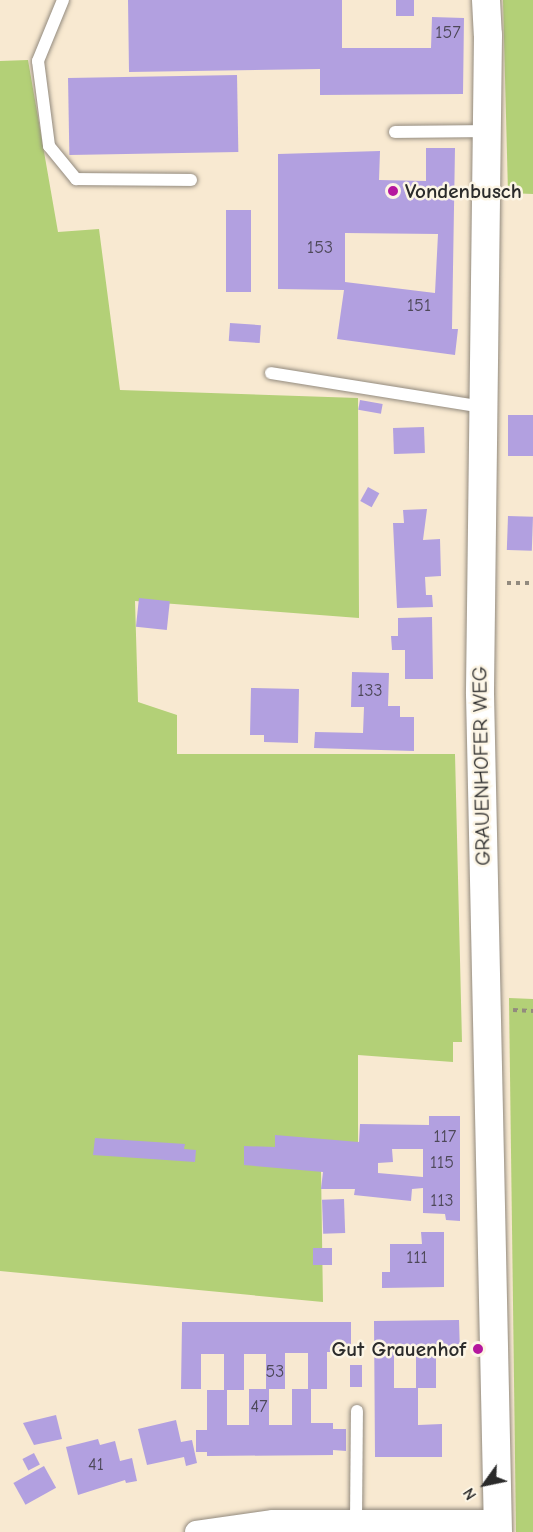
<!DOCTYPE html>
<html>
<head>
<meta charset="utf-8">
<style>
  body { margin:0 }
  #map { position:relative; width:533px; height:1532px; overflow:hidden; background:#f8e9d1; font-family:"Comic Neue",sans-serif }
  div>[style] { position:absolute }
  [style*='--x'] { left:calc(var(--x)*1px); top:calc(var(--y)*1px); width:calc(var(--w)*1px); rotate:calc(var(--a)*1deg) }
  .green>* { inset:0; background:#b3d077 }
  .building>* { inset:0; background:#b2a0e0; transform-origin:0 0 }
  .path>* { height:4px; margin-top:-2px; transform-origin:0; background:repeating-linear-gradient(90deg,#928a7e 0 4.5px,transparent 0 9px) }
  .roads { filter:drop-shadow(0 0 2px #928a7e) drop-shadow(0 0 2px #928a7e) }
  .service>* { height:12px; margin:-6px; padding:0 6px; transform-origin:6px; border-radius:6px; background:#fff }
  .minor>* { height:22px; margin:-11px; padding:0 11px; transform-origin:11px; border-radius:11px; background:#fff }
  .tertiary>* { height:28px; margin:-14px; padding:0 14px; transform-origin:14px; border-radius:14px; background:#fff }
  .dots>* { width:16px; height:16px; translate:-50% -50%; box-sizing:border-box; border:3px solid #fcf5e5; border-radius:50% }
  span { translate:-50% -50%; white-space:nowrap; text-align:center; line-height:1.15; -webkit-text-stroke:5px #fcf5e5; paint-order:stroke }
  .number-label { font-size:18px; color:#4d4858 }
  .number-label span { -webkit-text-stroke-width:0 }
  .poi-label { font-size:21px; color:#2b2b2b; font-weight:700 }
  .left { translate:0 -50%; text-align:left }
  .right { translate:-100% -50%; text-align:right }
  .street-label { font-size:21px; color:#2b2b2b }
  .north { position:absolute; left:455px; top:1454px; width:60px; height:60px; -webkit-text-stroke:4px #fcf5e5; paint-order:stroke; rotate:237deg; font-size:16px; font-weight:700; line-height:24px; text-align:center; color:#2b2b2b }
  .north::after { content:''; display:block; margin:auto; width:21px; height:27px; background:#2b2b2b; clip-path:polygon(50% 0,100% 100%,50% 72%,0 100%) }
</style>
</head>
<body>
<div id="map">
  <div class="green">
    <i style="clip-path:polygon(503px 0,533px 0,533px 194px,508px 193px)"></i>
    <i style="clip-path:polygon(28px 60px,58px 232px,99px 229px,120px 390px,358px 398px,359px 618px,135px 601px,138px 702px,177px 715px,177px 754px,455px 754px,462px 1042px,453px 1042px,453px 1062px,358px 1055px,358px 1171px,321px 1170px,323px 1302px,0 1271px,0 61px)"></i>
    <i style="clip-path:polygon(509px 998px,533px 999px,533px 1532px,516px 1532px)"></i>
  </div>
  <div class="building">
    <i style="clip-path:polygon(128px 0,342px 0,342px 48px,431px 48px,432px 17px,464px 18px,463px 94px,320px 95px,320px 69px,129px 72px)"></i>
    <i style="left:396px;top:0;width:18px;height:16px"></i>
    <i style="left:237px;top:75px;width:77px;height:169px;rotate:89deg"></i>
    <i style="clip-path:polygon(evenodd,426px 148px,455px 148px,452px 329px,458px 329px,455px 355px,337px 339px,344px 290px,278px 289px,278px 154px,380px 151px,379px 180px,426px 181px,426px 148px,345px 233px,438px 234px,435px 293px,345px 282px,345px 233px)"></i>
    <i style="left:226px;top:210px;width:25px;height:82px"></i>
    <i style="left:230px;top:323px;width:31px;height:18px;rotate:4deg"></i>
    <i style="left:360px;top:400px;width:23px;height:10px;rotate:10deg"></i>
    <i style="left:508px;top:415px;width:25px;height:41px"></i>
    <i style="left:424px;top:427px;width:26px;height:31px;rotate:88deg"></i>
    <i style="left:368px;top:487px;width:13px;height:16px;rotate:29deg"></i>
    <i style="clip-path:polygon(427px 509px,423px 540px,440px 539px,441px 576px,425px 577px,426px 595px,432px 595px,433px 607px,397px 608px,393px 523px,404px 523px,403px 510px)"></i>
    <i style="left:508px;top:516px;width:25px;height:34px;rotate:2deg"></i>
    <i style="left:139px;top:598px;width:31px;height:29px;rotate:6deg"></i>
    <i style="clip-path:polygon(432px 617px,433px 679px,405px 679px,405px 650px,392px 650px,391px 636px,398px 636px,398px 618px)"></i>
    <i style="clip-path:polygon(352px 672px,389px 673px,388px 706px,400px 706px,400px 717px,414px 717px,414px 751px,314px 748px,315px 732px,363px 733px,364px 707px,351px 707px)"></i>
    <i style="clip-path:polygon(251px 688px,299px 689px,298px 743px,264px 742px,264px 735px,250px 735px)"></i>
    <i style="clip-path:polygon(evenodd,429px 1116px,460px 1116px,460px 1221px,446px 1220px,445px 1214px,423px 1213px,423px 1188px,412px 1189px,411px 1201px,354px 1195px,355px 1189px,321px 1189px,323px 1172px,244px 1165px,244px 1146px,275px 1147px,275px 1135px,359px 1142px,360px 1124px,429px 1125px,429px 1116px,392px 1149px,423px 1149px,423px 1177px,378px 1173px,378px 1163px,393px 1162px,392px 1149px)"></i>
    <i style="clip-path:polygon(95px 1138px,185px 1144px,184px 1149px,196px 1150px,195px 1162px,93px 1155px)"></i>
    <i style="left:344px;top:1199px;width:34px;height:22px;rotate:88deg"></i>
    <i style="clip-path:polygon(421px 1232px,444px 1232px,444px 1287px,382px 1288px,382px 1272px,390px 1272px,390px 1244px,422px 1244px)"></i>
    <i style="left:313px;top:1248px;width:19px;height:17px"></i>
    <i style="clip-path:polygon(evenodd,459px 1320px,460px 1353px,436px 1353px,436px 1388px,418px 1388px,418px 1425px,442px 1424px,442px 1457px,375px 1457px,374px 1321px,459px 1320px,394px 1353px,416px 1353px,416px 1388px,394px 1388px,394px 1353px)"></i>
    <i style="clip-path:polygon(evenodd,182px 1322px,351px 1322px,351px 1352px,327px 1352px,327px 1389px,311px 1389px,311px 1423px,333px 1423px,333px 1429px,346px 1429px,346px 1451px,333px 1450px,333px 1455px,207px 1456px,207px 1452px,196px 1452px,196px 1430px,207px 1430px,207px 1390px,224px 1390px,224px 1354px,201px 1354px,201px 1389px,181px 1389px,182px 1322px,285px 1353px,308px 1353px,308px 1389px,292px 1389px,292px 1425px,269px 1425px,269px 1389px,285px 1389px,285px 1353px,182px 1322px,244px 1354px,266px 1354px,266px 1389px,249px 1389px,249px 1425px,227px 1425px,227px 1390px,244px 1390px,244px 1354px)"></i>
    <i style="left:350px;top:1365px;width:12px;height:22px"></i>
    <i style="clip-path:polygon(56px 1415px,62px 1439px,34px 1445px,23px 1423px)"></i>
    <i style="clip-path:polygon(176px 1420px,181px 1442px,192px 1440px,197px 1463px,186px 1466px,184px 1457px,147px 1465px,138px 1429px)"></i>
    <i style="clip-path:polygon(98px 1439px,100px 1445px,115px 1441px,120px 1461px,132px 1458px,137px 1481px,126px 1483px,125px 1480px,78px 1495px,66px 1447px)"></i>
    <i style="left:34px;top:1453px;width:13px;height:13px;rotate:63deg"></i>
    <i style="left:44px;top:1466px;width:25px;height:35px;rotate:61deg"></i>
  </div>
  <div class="path">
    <i style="--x:507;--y:583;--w:26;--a:0"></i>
    <i style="--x:513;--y:1010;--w:20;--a:3"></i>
  </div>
  <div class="roads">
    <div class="service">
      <i style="--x:63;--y:0;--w:66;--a:112.3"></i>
      <i style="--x:38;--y:61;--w:86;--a:82.6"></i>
      <i style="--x:49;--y:146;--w:43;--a:50.7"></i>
      <i style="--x:76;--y:179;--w:115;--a:0.5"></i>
      <i style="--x:395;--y:132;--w:92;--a:-0.6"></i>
      <i style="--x:271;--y:373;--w:215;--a:9.1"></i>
      <i style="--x:356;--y:1520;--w:109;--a:-89.5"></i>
    </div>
    <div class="minor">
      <i style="--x:196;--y:1532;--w:78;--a:-8.1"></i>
      <i style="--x:273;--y:1521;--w:225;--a:0"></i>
    </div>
    <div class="tertiary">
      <i style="--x:486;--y:0;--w:35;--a:87"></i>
      <i style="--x:488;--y:35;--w:659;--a:90.7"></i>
      <i style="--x:480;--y:694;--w:838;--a:88.77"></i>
    </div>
  </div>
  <div class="dots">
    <i style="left:393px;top:191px;background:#b5179e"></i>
    <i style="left:478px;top:1349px;background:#b5179e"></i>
  </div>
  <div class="number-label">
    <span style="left:448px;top:33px">157</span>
    <span style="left:320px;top:248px">153</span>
    <span style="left:419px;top:306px">151</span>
    <span style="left:370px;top:691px">133</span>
    <span style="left:445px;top:1137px">117</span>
    <span style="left:442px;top:1163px">115</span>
    <span style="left:442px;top:1201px">113</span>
    <span style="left:417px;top:1258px">111</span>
    <span style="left:275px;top:1372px">53</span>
    <span style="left:259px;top:1407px">47</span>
    <span style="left:96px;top:1465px">41</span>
  </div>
  <div class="poi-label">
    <span class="left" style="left:405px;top:191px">Vondenbusch</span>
    <span class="right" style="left:466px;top:1349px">Gut Grauenhof</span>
  </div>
  <div class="street-label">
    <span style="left:481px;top:766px;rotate:-91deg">GRAUENHOFER WEG</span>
  </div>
  <div class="north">N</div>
</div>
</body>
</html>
